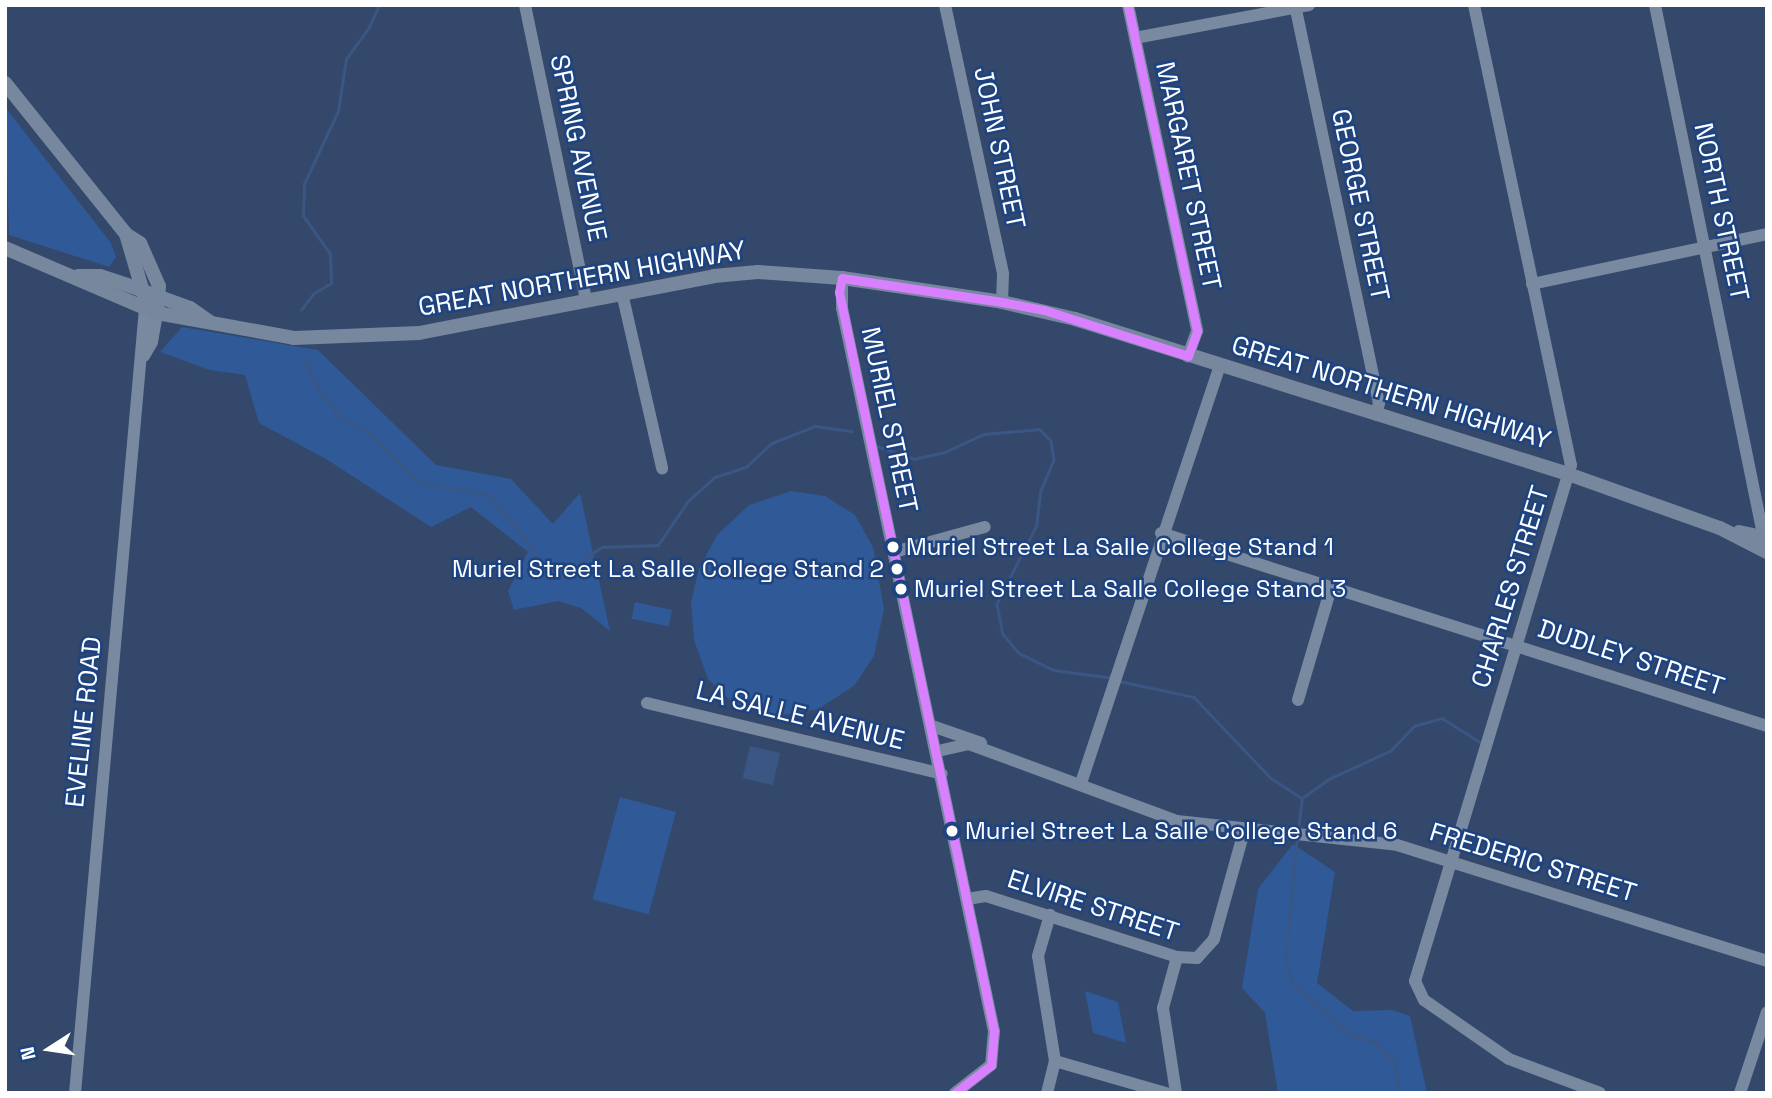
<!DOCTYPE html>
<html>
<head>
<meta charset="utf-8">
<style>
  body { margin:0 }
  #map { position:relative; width:1772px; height:1098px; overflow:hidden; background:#33486a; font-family:"Space Grotesk",sans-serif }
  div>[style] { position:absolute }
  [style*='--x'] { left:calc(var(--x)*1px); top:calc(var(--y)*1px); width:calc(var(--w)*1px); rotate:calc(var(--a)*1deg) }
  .green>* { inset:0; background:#305997; transform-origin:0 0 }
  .water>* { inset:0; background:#3a5783; transform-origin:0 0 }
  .stream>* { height:2.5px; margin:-1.25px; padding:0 1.25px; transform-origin:1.25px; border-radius:1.25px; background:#3a5783 }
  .minor>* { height:12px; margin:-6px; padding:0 6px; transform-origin:6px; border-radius:6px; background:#7989a0 }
  .major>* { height:14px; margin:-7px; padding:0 7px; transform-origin:7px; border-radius:7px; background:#77879e }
  .bus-1>* { height:9px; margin:-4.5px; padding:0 4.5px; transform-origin:4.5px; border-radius:4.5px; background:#d880ff }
  .dots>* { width:19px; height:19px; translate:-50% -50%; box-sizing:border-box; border:4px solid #1d4380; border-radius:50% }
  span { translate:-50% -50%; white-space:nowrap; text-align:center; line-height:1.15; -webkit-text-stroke:5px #1d4380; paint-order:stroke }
  .bus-label { font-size:24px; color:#fff }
  .left { translate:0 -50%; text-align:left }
  .right { translate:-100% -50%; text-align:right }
  .street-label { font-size:26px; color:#fff }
  .frame { position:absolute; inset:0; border:7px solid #fff; pointer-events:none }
  .north { position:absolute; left:14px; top:1014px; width:70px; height:70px; -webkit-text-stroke:5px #1d4380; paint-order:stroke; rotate:258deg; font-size:19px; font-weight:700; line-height:28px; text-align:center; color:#fff }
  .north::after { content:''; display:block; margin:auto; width:24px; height:32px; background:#fff; clip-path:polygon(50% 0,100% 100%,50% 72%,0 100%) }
</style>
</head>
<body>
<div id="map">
  <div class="green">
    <i style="clip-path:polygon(5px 107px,111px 243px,116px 257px,109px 267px,9px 235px)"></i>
    <i style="clip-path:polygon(182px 327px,318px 350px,436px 465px,511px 479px,553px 524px,580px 493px,610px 631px,581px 608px,558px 601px,514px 610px,508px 591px,528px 552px,471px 507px,431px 527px,326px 459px,259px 423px,245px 375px,210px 370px,160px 352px)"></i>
    <i style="clip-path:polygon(791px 491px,825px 496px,855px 515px,873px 547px,884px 609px,874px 656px,854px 686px,818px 709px,776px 716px,734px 704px,708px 679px,694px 640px,691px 602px,699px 569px,717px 535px,749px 505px)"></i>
    <i style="left:635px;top:602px;width:38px;height:17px;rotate:12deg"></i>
    <i style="left:620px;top:797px;width:58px;height:106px;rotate:15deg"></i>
    <i style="clip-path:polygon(1293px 844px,1335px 872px,1317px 983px,1353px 1011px,1392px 1010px,1410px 1016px,1427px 1093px,1278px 1093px,1265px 1013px,1242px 988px,1258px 889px)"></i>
    <i style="clip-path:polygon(1085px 991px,1118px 1002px,1126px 1043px,1093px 1033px)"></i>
  </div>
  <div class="water">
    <i style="left:750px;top:746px;width:31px;height:33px;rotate:13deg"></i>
  </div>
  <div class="stream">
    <i style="--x:301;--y:310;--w:21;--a:-53"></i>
    <i style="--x:314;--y:293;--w:20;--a:-30"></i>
    <i style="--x:331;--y:283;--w:29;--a:-92"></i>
    <i style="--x:330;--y:254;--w:47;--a:-125.4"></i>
    <i style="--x:303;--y:216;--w:32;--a:-88"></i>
    <i style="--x:304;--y:184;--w:81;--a:-65"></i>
    <i style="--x:338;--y:111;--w:53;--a:-81.3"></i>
    <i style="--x:346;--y:59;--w:37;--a:-54"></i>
    <i style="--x:368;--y:29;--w:26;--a:-65"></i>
    <i style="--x:305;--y:359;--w:34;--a:66"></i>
    <i style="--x:319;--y:390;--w:36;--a:52"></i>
    <i style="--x:341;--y:418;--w:30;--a:28"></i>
    <i style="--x:367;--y:432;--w:71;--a:44.4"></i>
    <i style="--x:418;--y:482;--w:72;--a:10.4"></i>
    <i style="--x:489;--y:495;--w:67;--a:50.4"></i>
    <i style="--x:532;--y:547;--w:36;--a:60"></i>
    <i style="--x:550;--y:578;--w:19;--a:-3"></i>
    <i style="--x:569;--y:577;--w:25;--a:-50"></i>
    <i style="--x:585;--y:558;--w:20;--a:-33"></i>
    <i style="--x:602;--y:547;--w:56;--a:-2"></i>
    <i style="--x:658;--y:545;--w:53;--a:-55.7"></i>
    <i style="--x:688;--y:501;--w:36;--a:-42"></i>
    <i style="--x:715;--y:477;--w:33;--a:-18"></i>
    <i style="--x:746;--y:467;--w:35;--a:-43"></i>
    <i style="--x:772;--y:443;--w:46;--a:-21.6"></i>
    <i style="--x:815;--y:426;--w:37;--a:8"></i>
    <i style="--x:877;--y:446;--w:39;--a:19"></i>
    <i style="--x:914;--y:459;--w:32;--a:-13"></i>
    <i style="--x:945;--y:452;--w:43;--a:-24.8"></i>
    <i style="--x:984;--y:434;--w:56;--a:-5.1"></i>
    <i style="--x:1040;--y:429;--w:16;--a:47"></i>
    <i style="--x:1051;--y:441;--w:19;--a:81"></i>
    <i style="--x:1054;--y:460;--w:33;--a:113"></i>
    <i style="--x:1041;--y:490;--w:35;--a:97"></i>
    <i style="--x:1037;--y:525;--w:89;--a:116.9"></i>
    <i style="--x:997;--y:604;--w:31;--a:79"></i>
    <i style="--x:1003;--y:634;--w:25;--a:50"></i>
    <i style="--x:1019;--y:653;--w:39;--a:26"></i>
    <i style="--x:1054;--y:670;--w:60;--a:7.7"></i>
    <i style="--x:1119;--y:681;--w:77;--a:12"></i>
    <i style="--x:1194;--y:697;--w:112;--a:46.5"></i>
    <i style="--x:1271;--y:778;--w:37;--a:33"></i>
    <i style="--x:1302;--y:798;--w:35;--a:-35"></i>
    <i style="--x:1331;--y:778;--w:65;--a:-24.6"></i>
    <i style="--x:1390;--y:751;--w:35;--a:-46"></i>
    <i style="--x:1414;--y:726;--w:29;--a:-16"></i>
    <i style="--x:1442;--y:718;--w:45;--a:32.3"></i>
    <i style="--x:1298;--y:830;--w:32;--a:-83"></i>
    <i style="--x:1297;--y:840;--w:120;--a:95.3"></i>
    <i style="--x:1286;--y:959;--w:26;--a:74"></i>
    <i style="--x:1293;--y:984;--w:75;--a:41.8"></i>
    <i style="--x:1349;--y:1034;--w:27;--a:17"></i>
    <i style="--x:1375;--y:1042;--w:29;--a:46"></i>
    <i style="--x:1395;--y:1063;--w:30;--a:81"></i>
  </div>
  <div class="minor">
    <i style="--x:525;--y:5;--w:301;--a:78.3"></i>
    <i style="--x:945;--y:5;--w:275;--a:77.8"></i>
    <i style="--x:1003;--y:274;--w:28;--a:92"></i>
    <i style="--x:1128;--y:5;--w:333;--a:78"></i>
    <i style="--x:1197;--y:331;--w:27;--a:110"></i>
    <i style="--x:1295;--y:5;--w:407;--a:78.1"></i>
    <i style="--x:1379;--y:403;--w:12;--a:104"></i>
    <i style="--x:1474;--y:5;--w:470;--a:78.1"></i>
    <i style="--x:1571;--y:465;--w:539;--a:106.82"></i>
    <i style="--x:1415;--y:981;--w:21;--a:65"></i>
    <i style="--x:1424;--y:1000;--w:103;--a:34.8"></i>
    <i style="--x:1509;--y:1059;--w:97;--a:20.5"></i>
    <i style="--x:1655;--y:5;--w:550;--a:78.47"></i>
    <i style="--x:1135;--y:38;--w:177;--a:-10.7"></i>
    <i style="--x:842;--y:278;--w:30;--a:90"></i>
    <i style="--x:842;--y:308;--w:739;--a:78.13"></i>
    <i style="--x:994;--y:1031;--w:34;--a:95"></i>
    <i style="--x:991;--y:1065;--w:46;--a:142.1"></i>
    <i style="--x:1532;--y:284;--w:240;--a:-12"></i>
    <i style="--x:622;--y:293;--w:180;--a:77.1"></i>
    <i style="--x:144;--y:356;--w:16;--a:-60"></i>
    <i style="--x:152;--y:342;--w:29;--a:-80"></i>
    <i style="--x:1161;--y:533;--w:636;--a:17.67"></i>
    <i style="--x:894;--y:552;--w:94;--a:-15.4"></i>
    <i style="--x:1298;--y:700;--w:117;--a:-73.6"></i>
    <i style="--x:647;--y:703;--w:303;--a:13.5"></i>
    <i style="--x:932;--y:726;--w:52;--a:19.1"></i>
    <i style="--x:938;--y:751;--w:32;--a:-13"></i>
    <i style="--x:969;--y:744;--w:222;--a:20.3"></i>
    <i style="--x:1177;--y:821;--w:221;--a:6.2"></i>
    <i style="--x:1397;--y:845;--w:388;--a:17.4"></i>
    <i style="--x:1081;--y:783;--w:441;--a:-71.6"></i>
    <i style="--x:967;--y:899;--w:19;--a:-9"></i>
    <i style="--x:986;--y:896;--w:201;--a:17.7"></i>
    <i style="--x:1177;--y:957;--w:20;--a:3"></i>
    <i style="--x:1197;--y:958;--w:25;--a:-48"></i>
    <i style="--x:1214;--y:939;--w:115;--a:-74.4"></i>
    <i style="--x:1055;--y:1061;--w:116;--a:16.1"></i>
    <i style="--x:75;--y:1093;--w:788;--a:-84.9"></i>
    <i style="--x:1047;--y:1093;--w:33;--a:-76"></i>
    <i style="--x:1055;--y:1061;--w:106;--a:-99.2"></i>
    <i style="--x:1038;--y:956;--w:43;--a:-73.7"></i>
    <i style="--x:1176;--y:1093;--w:86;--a:-98.7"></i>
    <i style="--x:1163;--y:1008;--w:53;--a:-74.6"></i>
    <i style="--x:1740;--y:1093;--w:85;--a:-71.6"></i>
  </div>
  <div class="major">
    <i style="--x:5;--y:83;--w:193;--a:51.3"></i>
    <i style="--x:126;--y:234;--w:17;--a:33"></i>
    <i style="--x:140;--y:243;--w:47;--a:66.2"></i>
    <i style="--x:159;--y:286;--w:27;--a:94"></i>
    <i style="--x:126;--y:234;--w:68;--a:73.7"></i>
    <i style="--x:5;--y:248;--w:165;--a:23.2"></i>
    <i style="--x:157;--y:313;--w:139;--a:10.3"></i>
    <i style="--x:294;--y:338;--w:125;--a:-2.3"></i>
    <i style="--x:419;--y:333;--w:300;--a:-10.9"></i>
    <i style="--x:714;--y:276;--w:44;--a:-5.2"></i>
    <i style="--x:758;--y:272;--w:84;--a:4.1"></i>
    <i style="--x:842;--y:278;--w:162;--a:8.5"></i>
    <i style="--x:1002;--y:302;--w:75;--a:13.1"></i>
    <i style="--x:1075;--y:319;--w:517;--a:17.45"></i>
    <i style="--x:1568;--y:474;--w:161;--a:19.6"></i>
    <i style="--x:1720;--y:528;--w:53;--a:27.1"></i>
    <i style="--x:78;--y:276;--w:22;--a:0"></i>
    <i style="--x:100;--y:276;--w:28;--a:18"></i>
    <i style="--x:127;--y:285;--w:67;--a:20.1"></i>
    <i style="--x:190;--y:308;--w:24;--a:35"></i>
    <i style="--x:1739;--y:532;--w:29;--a:12"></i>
  </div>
  <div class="bus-1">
    <i style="--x:955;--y:1093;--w:46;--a:-37.9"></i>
    <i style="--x:991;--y:1065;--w:34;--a:-85"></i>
    <i style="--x:994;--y:1031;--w:755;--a:-101.85"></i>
    <i style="--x:839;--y:292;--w:14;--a:-78"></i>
    <i style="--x:842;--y:278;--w:162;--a:8.5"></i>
    <i style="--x:1002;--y:302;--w:43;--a:10.8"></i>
    <i style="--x:1044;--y:310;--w:151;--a:17.7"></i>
    <i style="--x:1188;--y:356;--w:27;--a:-70"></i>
    <i style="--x:1197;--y:331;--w:333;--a:-102"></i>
  </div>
  <div class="dots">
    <i style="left:893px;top:547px;background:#fff"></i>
    <i style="left:897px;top:569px;background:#fff"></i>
    <i style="left:901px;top:589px;background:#fff"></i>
    <i style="left:952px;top:831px;background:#fff"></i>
  </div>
  <div class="bus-label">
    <span class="left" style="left:906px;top:547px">Muriel Street La Salle College Stand 1</span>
    <span class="right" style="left:884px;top:569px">Muriel Street La Salle College Stand 2</span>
    <span class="left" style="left:914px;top:589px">Muriel Street La Salle College Stand 3</span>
    <span class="left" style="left:965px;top:831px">Muriel Street La Salle College Stand 6</span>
  </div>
  <div class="street-label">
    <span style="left:578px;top:148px;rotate:78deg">SPRING AVENUE</span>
    <span style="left:999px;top:148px;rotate:78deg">JOHN STREET</span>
    <span style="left:1188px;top:176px;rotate:78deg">MARGARET STREET</span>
    <span style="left:1360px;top:205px;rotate:78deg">GEORGE STREET</span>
    <span style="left:1721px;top:212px;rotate:78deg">NORTH STREET</span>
    <span style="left:582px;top:279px;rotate:-10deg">GREAT NORTHERN HIGHWAY</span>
    <span style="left:1391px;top:393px;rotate:17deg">GREAT NORTHERN HIGHWAY</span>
    <span style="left:889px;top:420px;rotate:78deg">MURIEL STREET</span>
    <span style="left:1511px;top:587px;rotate:-73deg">CHARLES STREET</span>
    <span style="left:1631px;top:658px;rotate:18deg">DUDLEY STREET</span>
    <span style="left:800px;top:716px;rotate:14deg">LA SALLE AVENUE</span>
    <span style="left:84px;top:722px;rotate:-84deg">EVELINE ROAD</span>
    <span style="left:1533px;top:863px;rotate:17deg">FREDERIC STREET</span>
    <span style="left:1093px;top:906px;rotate:18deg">ELVIRE STREET</span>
  </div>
  <div class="frame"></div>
  <div class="north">N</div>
</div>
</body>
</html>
